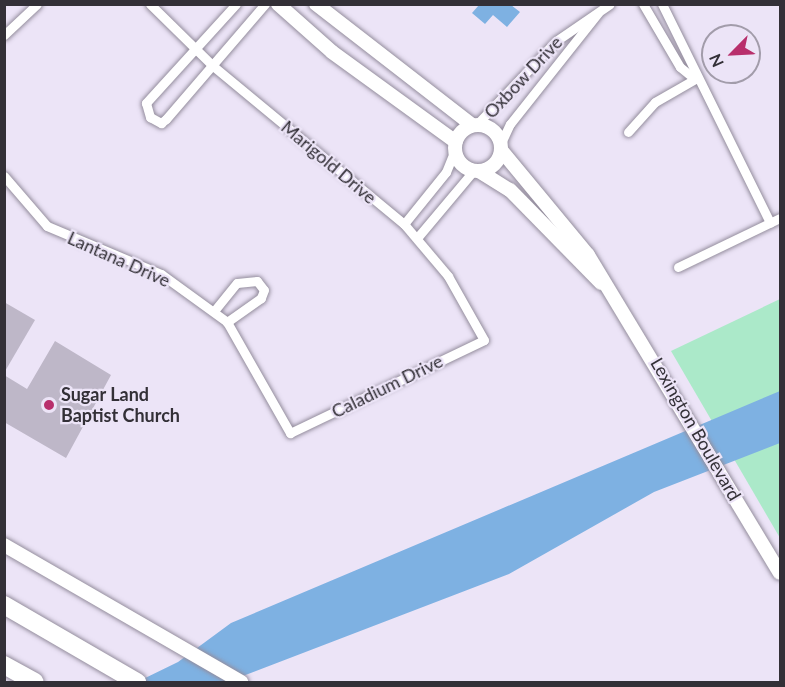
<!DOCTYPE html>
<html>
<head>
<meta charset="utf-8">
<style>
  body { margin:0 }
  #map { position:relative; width:785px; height:687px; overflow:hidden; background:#ece4f7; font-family:Lato,sans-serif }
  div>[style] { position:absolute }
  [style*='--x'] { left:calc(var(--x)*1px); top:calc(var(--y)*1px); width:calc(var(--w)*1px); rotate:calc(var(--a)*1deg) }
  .green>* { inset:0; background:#abe9c9 }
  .water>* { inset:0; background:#7eb1e2 }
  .building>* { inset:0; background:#beb7c8 }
  .roads { filter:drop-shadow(0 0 2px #948d9d) drop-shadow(0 0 2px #948d9d) }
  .street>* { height:9px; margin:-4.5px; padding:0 4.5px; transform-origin:4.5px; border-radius:4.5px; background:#fff }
  .secondary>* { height:14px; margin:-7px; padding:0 7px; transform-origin:7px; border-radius:7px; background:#fff }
  .secondary>.ring { margin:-7px; padding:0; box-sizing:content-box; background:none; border:14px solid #fff; border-radius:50% }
  .highway>* { height:18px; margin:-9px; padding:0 9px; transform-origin:9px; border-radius:9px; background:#fff }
  .dots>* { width:16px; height:16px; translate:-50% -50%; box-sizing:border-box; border:3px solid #ece4f7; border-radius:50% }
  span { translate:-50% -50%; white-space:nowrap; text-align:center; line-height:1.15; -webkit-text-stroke:4.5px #ece4f7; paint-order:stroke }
  .street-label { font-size:18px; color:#333037 }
  .poi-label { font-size:18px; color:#333037; font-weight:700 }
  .left { translate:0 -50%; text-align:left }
  .frame { position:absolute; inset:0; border:6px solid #333037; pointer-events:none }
  .north { position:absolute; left:701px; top:24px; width:60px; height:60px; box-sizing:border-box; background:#ece4f7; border:2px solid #a29caa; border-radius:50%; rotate:246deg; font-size:16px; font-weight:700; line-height:24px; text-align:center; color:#333037 }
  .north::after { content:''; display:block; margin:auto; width:21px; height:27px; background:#b82f6c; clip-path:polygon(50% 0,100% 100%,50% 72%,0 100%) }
</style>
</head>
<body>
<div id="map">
  <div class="green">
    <i style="clip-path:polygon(780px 299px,780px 538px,671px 351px)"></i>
  </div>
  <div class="water">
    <i style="clip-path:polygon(479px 5px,511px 5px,520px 12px,507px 27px,493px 15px,485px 24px,472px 13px)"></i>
    <i style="clip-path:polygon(780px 391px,780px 443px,654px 492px,509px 574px,227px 682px,137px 682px,178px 662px,231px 623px)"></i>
  </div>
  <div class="building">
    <i style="clip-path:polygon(4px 302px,35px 320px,4px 373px)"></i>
    <i style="clip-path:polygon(55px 341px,111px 375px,66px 458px,4px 422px,4px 375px,27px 389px)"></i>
  </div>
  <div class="roads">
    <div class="street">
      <i style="--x:236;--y:4;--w:134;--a:132.3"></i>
      <i style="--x:146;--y:103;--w:15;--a:74"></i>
      <i style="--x:150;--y:117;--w:13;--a:29"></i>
      <i style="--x:161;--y:123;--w:6;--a:-39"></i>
      <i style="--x:166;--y:119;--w:152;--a:-49.3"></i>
      <i style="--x:643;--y:4;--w:73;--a:59.6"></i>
      <i style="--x:680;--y:67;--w:19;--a:39"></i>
      <i style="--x:662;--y:4;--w:244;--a:63.7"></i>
      <i style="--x:4;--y:35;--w:45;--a:-43.2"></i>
      <i style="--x:477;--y:124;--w:115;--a:-46.4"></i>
      <i style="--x:556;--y:41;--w:65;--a:-34.4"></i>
      <i style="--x:628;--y:132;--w:40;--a:-48"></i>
      <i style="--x:655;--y:102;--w:46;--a:-29.9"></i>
      <i style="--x:501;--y:143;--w:21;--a:-65"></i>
      <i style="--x:510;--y:124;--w:142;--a:-51.6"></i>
      <i style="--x:4;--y:176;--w:66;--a:49.3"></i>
      <i style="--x:47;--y:226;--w:124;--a:22.8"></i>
      <i style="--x:161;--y:274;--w:82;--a:36"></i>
      <i style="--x:227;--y:322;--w:128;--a:60.4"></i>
      <i style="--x:290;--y:433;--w:215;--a:-25.6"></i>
      <i style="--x:484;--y:340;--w:73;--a:-119.4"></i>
      <i style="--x:448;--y:276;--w:68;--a:-130.2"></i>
      <i style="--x:404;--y:224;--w:249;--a:-140.4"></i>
      <i style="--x:212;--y:65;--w:87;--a:-135.5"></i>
      <i style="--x:404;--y:224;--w:67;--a:-51.1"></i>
      <i style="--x:446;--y:172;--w:24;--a:-68"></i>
      <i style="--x:417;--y:238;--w:89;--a:-50"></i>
      <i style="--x:678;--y:267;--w:113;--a:-25.7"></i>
      <i style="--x:214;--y:311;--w:36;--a:-51"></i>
      <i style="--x:237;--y:283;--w:20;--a:-6"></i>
      <i style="--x:257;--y:281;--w:11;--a:52"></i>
      <i style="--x:264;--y:290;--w:9;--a:111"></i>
      <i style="--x:261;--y:298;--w:42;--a:144.8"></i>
    </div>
    <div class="secondary">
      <i style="--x:278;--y:4;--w:72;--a:41.6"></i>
      <i style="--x:332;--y:52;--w:153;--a:36"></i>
      <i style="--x:316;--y:4;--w:197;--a:37.8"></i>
      <i class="ring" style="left:455px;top:125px;width:32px;height:32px"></i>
      <i style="--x:501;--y:150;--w:136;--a:50.4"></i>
      <i style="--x:588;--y:255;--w:371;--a:58.9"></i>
      <i style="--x:479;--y:171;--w:36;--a:32"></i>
      <i style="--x:510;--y:190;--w:130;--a:45.6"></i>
      <i style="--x:4;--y:545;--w:274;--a:30"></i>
    </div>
    <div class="highway">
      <i style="--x:4;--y:605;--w:154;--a:30.1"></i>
      <i style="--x:4;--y:665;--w:35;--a:29"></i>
    </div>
  </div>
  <div class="dots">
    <i style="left:49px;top:405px;background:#b82f6c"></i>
  </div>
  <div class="street-label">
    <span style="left:523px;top:77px;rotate:-47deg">Oxbow Drive</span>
    <span style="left:329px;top:162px;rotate:40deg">Marigold Drive</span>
    <span style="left:119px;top:259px;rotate:24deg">Lantana Drive</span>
    <span style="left:387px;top:386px;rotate:-26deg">Caladium Drive</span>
    <span style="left:696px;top:429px;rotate:60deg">Lexington Boulevard</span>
  </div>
  <div class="poi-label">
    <span class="left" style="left:61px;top:405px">Sugar Land<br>Baptist Church</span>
  </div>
  <div class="frame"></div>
  <div class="north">N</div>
</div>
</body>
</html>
